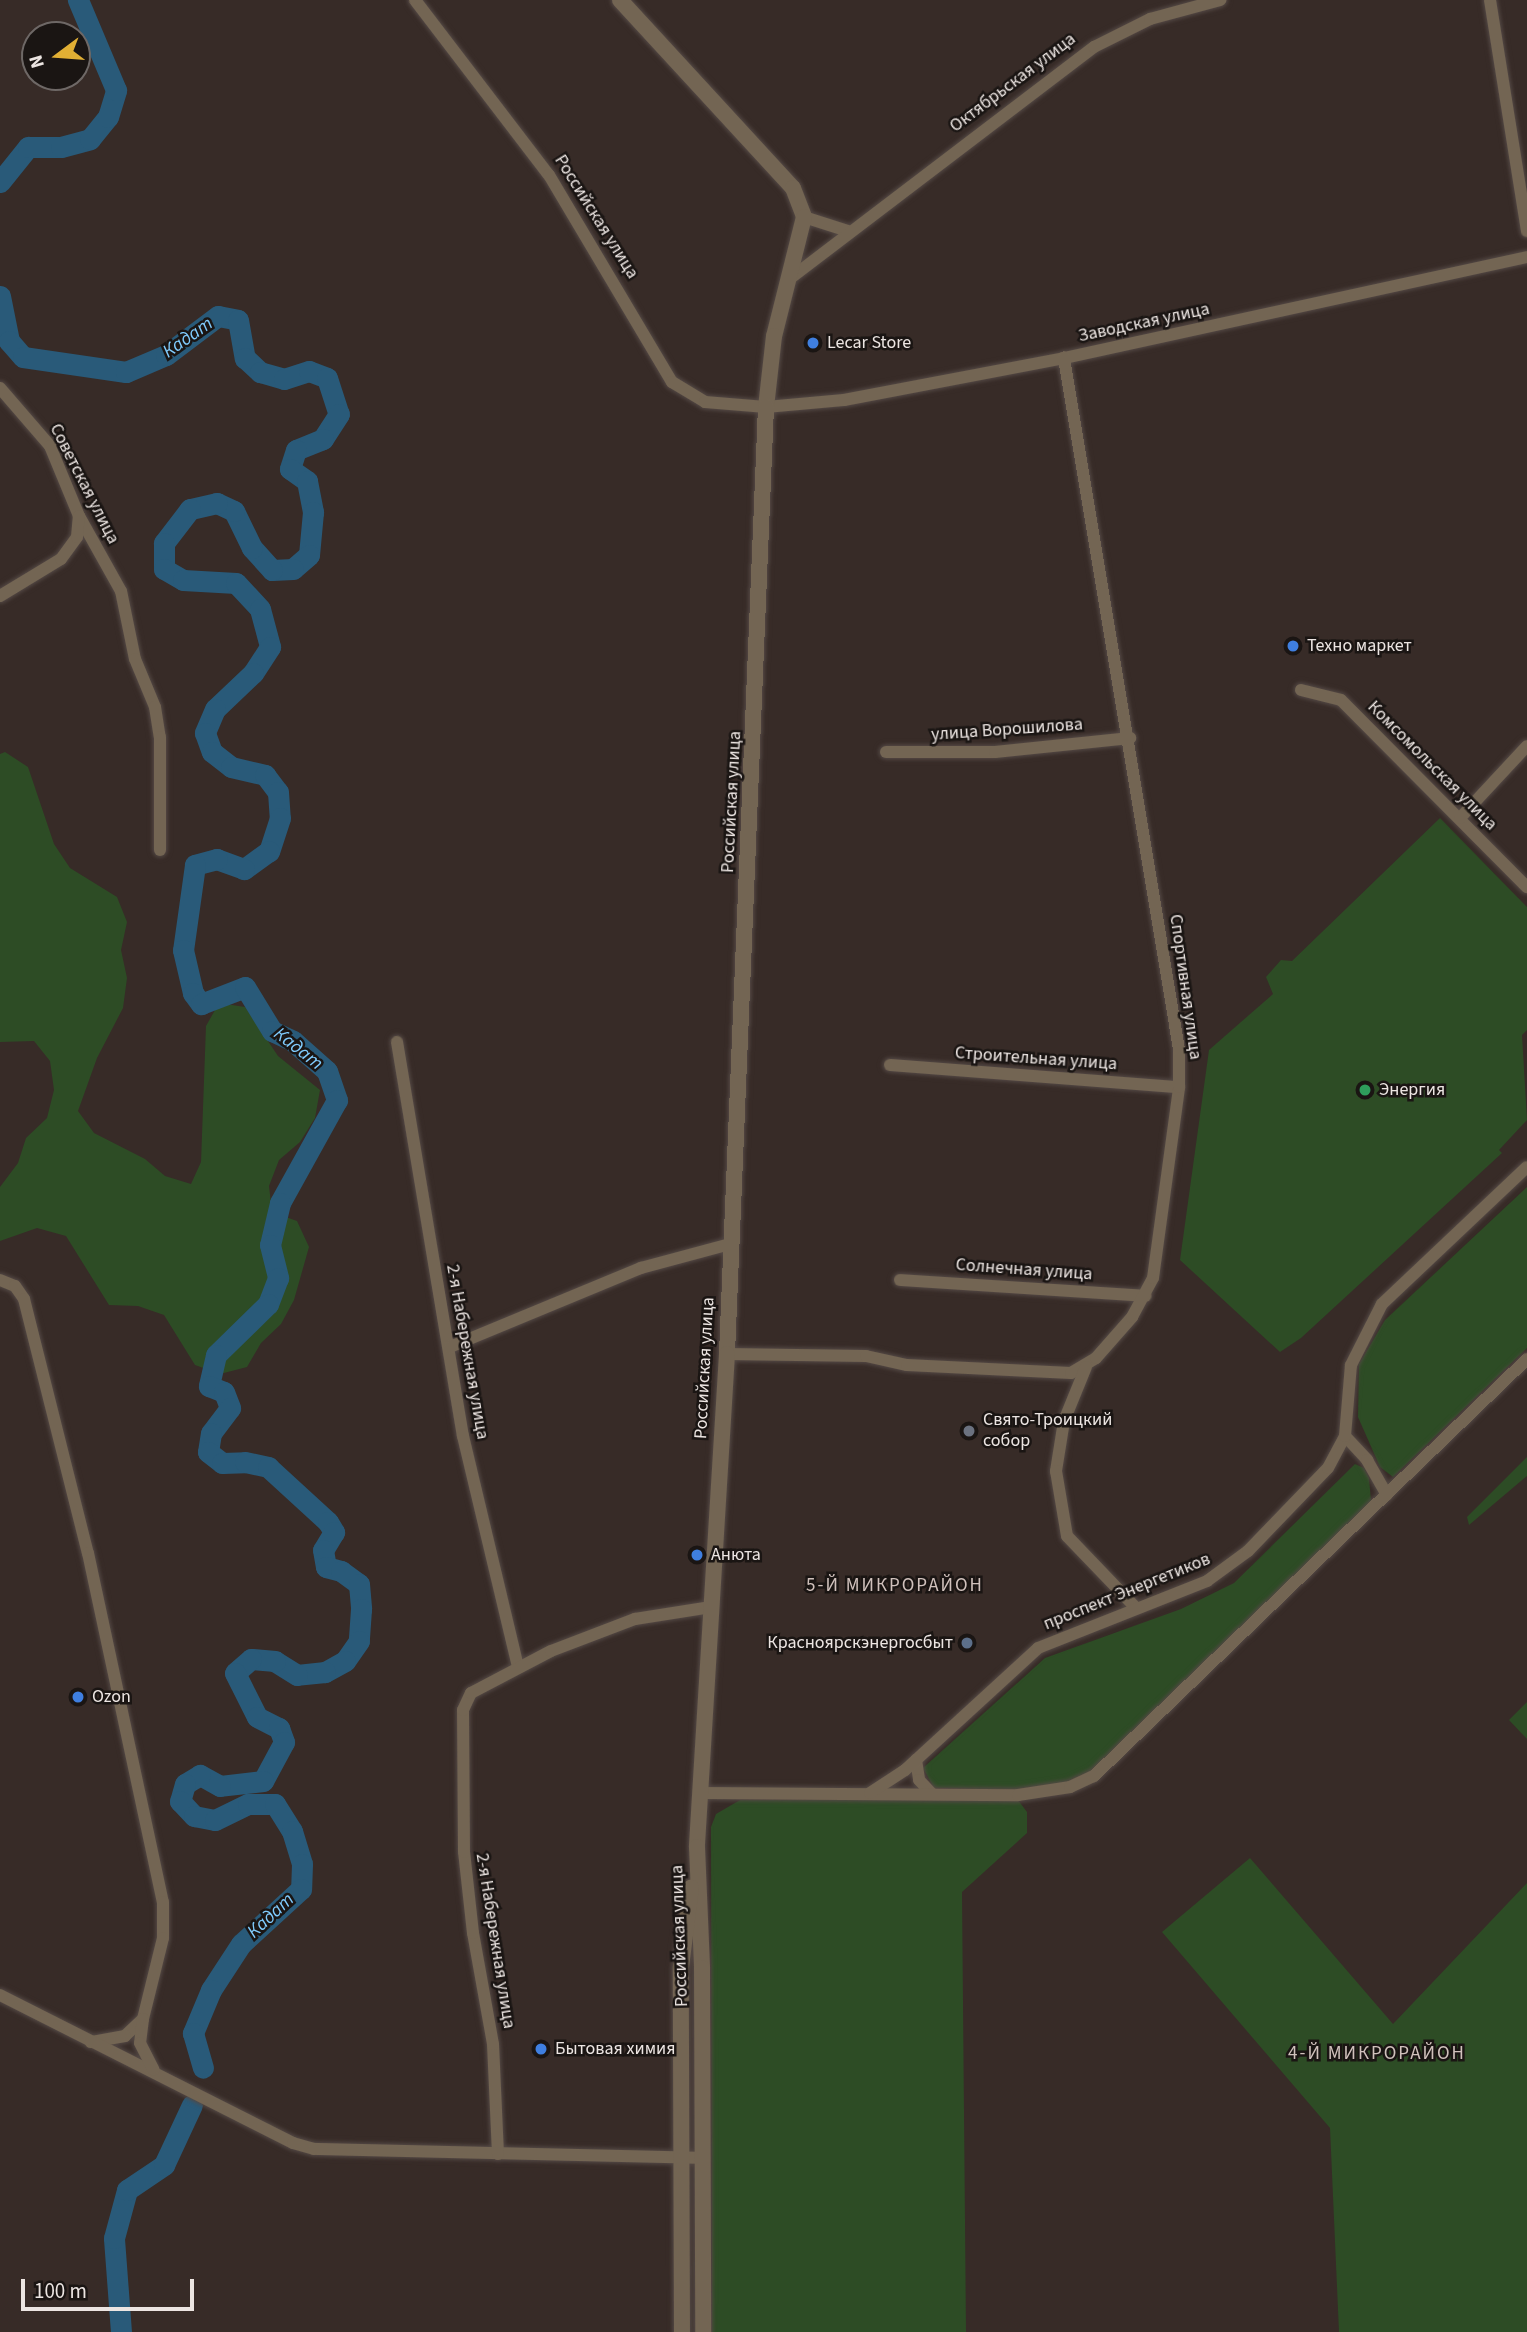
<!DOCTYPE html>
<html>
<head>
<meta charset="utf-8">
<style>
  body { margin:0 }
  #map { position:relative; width:1527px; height:2332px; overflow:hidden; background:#372b27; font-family:"Source Sans 3",sans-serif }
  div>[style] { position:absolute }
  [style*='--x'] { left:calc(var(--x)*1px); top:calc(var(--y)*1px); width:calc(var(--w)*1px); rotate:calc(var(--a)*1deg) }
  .green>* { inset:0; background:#2d4c25 }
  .river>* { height:21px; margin:-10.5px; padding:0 10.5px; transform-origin:10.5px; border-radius:10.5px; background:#295a79 }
  .roads { filter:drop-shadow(0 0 2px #544945) drop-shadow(0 0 2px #544945) }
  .minor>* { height:12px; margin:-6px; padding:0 6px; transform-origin:6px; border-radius:6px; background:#736553 }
  .tertiary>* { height:16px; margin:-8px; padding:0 8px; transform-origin:8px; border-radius:8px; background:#736553 }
  .dots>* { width:19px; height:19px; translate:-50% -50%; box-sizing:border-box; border:4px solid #1a1513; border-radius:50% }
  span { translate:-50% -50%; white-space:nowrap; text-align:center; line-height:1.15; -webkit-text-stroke:5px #1a1513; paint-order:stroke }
  .street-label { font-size:18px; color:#ece5e2 }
  .poi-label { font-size:18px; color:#ece5e2 }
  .left { translate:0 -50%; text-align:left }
  .right { translate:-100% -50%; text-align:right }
  .water-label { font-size:19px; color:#80ccfe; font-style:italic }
  .neighbourhood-label { font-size:19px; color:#d0c1bc; letter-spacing:2px }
  .north { position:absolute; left:21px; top:21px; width:70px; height:70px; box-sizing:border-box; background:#1a1513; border:2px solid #6e6866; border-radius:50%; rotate:254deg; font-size:19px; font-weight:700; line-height:28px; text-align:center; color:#ece5e2 }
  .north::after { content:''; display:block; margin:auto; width:24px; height:32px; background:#e1af34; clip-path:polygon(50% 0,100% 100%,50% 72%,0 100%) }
  .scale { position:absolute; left:21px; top:2279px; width:173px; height:32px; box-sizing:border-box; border:4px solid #ece5e2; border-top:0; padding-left:9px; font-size:21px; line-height:24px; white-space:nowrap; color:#ece5e2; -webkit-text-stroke:5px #1a1513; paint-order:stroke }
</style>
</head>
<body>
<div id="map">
  <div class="green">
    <i style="clip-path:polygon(5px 752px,28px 767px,54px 844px,70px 868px,117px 897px,127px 922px,121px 950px,127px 978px,123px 1008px,97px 1058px,78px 1111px,94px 1133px,145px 1159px,165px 1176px,191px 1184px,201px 1162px,206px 1026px,219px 1003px,245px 1007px,278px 1056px,320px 1090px,315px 1118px,300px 1142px,279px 1160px,269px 1186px,272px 1212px,297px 1221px,309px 1247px,294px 1300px,281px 1324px,261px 1343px,247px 1367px,220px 1374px,195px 1365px,164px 1315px,138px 1306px,109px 1305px,66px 1236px,37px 1228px,0 1241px,0 1187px,18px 1163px,26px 1138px,47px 1118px,54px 1090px,50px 1061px,34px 1041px,0 1042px,0 754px)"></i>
    <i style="clip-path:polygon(1440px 818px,1527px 907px,1527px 1030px,1522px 1035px,1527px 1120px,1499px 1150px,1502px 1153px,1301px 1338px,1280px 1352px,1180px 1260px,1209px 1050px,1273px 994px,1266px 977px,1281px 960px,1292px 961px)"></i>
    <i style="clip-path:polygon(1527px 1187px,1527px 1348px,1393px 1477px,1380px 1467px,1358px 1417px,1359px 1364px,1385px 1320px)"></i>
    <i style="clip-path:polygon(1527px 1457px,1527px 1476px,1469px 1525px,1467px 1517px)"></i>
    <i style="clip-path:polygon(1355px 1464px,1364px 1468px,1369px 1478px,1371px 1501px,1091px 1772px,1062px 1784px,1020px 1790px,934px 1788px,923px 1768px,1045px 1658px,1181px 1609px,1234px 1583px)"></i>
    <i style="clip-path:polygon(1527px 1702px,1527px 1739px,1509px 1720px)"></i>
    <i style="clip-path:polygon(740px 1800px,1018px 1800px,1027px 1812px,1027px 1833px,962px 1892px,966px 2332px,712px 2332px,711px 1827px,716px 1814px)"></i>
    <i style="clip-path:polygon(1250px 1858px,1393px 2024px,1527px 1883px,1527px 2332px,1339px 2332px,1330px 2128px,1162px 1932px)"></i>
  </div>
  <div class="river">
    <i style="--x:0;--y:182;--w:45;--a:-51.3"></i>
    <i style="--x:28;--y:147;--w:33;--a:0"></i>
    <i style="--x:61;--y:147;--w:30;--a:-15"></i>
    <i style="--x:90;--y:139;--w:28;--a:-51"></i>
    <i style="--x:108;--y:117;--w:28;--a:-73"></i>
    <i style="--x:116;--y:90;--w:98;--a:-112.9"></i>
    <i style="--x:0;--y:296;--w:46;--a:78.7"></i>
    <i style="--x:9;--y:341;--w:21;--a:49"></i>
    <i style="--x:23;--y:357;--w:104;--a:8.3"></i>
    <i style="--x:126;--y:372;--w:43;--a:-23"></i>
    <i style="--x:166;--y:355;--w:65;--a:-36.9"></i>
    <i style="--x:218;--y:316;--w:20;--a:11"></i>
    <i style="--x:238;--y:320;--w:39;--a:80"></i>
    <i style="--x:245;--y:358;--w:21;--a:43"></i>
    <i style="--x:260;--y:372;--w:25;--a:16"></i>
    <i style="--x:284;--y:379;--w:26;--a:-18"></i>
    <i style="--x:309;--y:371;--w:19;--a:21"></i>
    <i style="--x:327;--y:378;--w:38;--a:72"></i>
    <i style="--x:339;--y:414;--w:30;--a:123"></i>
    <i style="--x:323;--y:439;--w:29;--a:158"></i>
    <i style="--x:296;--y:450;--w:20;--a:108"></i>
    <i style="--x:290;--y:469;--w:21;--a:35"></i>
    <i style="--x:307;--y:481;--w:32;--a:79"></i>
    <i style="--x:313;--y:512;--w:43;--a:95.3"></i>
    <i style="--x:309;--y:555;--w:21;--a:139"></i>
    <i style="--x:293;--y:569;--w:21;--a:177"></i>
    <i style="--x:272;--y:570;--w:30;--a:-132"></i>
    <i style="--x:252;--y:548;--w:41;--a:-115.9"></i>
    <i style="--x:234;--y:511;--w:19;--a:-155"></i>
    <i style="--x:217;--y:503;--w:28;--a:167"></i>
    <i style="--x:190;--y:509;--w:43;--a:127.4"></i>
    <i style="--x:164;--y:543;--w:26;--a:90"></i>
    <i style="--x:164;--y:569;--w:22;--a:30"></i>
    <i style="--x:183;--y:580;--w:53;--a:3.2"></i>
    <i style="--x:236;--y:583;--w:35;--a:47"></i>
    <i style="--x:260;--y:609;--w:39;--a:75"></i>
    <i style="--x:270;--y:647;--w:31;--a:123"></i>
    <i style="--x:253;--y:673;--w:52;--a:136.5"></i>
    <i style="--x:215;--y:709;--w:26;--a:113"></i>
    <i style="--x:205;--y:733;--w:20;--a:70"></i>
    <i style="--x:212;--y:752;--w:24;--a:38"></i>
    <i style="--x:231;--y:767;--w:35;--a:13"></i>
    <i style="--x:265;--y:775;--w:21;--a:53"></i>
    <i style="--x:278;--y:792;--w:26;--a:86"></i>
    <i style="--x:280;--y:818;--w:35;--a:108"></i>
    <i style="--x:269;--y:851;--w:31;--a:144"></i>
    <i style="--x:244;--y:869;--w:29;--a:-160"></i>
    <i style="--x:217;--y:859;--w:23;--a:165"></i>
    <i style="--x:195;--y:865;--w:86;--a:98"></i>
    <i style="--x:183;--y:950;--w:44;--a:76.9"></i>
    <i style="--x:193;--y:993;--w:14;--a:54"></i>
    <i style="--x:201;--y:1004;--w:47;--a:-21.1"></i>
    <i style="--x:245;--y:987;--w:52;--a:58.5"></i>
    <i style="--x:272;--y:1031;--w:23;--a:25"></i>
    <i style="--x:293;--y:1041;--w:45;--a:41.4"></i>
    <i style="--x:327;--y:1071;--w:31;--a:71"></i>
    <i style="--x:337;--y:1100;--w:118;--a:119"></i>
    <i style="--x:280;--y:1203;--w:43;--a:103.4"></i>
    <i style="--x:270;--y:1245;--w:34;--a:76"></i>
    <i style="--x:278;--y:1278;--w:28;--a:111"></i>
    <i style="--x:268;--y:1304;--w:73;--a:135.6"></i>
    <i style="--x:216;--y:1355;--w:32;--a:103"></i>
    <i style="--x:209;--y:1386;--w:16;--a:22"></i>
    <i style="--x:224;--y:1392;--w:17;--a:69"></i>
    <i style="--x:230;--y:1408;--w:31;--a:127"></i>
    <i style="--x:211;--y:1433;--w:19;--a:99"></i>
    <i style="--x:208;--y:1452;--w:18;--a:38"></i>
    <i style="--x:222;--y:1463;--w:23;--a:-2"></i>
    <i style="--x:245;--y:1462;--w:24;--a:12"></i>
    <i style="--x:268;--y:1467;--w:81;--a:42.5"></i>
    <i style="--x:328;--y:1522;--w:12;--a:59"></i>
    <i style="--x:334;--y:1532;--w:21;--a:121"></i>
    <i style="--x:323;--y:1550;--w:17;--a:80"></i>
    <i style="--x:326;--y:1567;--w:16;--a:15"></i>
    <i style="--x:341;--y:1571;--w:22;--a:36"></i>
    <i style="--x:359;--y:1584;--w:25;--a:85"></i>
    <i style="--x:361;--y:1609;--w:32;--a:94"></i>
    <i style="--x:359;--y:1641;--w:24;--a:125"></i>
    <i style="--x:345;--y:1661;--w:23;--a:151"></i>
    <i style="--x:325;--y:1672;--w:28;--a:174"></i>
    <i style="--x:297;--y:1675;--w:26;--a:-148"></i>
    <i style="--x:275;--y:1661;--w:24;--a:-175"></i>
    <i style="--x:251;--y:1659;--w:21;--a:139"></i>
    <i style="--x:235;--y:1673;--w:49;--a:63.4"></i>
    <i style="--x:257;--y:1717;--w:25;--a:27"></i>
    <i style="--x:279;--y:1728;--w:15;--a:70"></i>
    <i style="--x:284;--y:1742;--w:44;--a:118.3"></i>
    <i style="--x:263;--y:1781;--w:43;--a:173.4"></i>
    <i style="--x:220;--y:1786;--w:23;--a:-151"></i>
    <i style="--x:200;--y:1775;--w:17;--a:149"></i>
    <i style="--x:185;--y:1784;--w:18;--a:106"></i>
    <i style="--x:180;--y:1801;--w:21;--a:47"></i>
    <i style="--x:194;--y:1816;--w:21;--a:11"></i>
    <i style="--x:215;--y:1820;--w:37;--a:-26"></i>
    <i style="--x:248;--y:1804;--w:27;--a:0"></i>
    <i style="--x:275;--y:1804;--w:32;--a:58"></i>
    <i style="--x:292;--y:1831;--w:34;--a:73"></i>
    <i style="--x:302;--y:1864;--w:25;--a:92"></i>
    <i style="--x:301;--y:1889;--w:81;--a:137.5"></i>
    <i style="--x:241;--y:1944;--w:55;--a:123.1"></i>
    <i style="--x:211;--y:1990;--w:47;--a:112.7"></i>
    <i style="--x:193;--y:2033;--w:36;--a:74"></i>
    <i style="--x:121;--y:2332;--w:94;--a:-94.3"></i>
    <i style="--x:114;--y:2238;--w:50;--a:-74.8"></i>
    <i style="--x:127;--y:2190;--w:45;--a:-34"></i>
    <i style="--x:164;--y:2165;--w:66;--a:-65"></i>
  </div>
  <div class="roads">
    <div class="minor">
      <i style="--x:415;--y:0;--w:220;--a:52.6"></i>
      <i style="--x:549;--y:175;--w:241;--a:59.3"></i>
      <i style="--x:672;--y:382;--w:39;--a:31"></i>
      <i style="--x:705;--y:402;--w:61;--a:4.7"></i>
      <i style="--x:766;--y:407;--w:78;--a:-5.1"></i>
      <i style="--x:844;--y:400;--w:224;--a:-10.8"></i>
      <i style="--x:1064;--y:358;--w:474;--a:-12.3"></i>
      <i style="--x:1490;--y:0;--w:234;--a:80.9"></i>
      <i style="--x:804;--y:217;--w:46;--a:17.7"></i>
      <i style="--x:792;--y:277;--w:380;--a:-37.3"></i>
      <i style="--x:1094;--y:47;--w:63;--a:-26.6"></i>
      <i style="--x:1150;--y:19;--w:73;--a:-15.2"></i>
      <i style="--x:0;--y:388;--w:77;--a:49.2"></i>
      <i style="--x:50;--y:446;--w:76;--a:67.5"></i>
      <i style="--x:79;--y:516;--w:86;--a:60.8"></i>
      <i style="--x:121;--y:591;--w:69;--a:78.4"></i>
      <i style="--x:135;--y:659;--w:52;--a:67.4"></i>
      <i style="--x:155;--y:707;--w:30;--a:81"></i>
      <i style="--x:160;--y:737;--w:113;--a:90"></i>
      <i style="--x:0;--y:596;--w:71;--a:-31.2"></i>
      <i style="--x:61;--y:559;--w:27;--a:-54"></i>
      <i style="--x:77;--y:537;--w:21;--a:-85"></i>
      <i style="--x:1301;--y:690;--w:41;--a:14"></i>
      <i style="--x:1341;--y:700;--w:264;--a:45.2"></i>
      <i style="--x:886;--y:752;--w:109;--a:0"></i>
      <i style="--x:995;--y:752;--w:136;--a:-5.9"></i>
      <i style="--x:1460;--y:818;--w:98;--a:-47.1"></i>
      <i style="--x:397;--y:1042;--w:399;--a:80.5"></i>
      <i style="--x:463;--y:1436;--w:236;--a:76.6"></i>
      <i style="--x:890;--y:1065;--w:290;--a:4.4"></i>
      <i style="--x:0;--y:1280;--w:16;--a:22"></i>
      <i style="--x:15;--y:1286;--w:16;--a:55"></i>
      <i style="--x:24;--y:1299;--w:262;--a:75.9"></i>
      <i style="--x:88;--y:1553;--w:357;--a:77.9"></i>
      <i style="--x:163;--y:1902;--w:36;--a:90"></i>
      <i style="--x:163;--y:1938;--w:83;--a:103.9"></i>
      <i style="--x:143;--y:2019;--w:25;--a:137"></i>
      <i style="--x:125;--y:2036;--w:35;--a:170"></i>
      <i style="--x:900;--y:1280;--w:246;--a:3.7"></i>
      <i style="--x:450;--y:1347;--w:207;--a:-22.5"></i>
      <i style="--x:641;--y:1268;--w:92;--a:-15.1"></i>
      <i style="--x:727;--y:1354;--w:139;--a:0.8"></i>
      <i style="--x:866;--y:1356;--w:42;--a:12.4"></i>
      <i style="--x:907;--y:1365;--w:164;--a:2.8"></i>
      <i style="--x:1071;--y:1373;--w:29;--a:-31"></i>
      <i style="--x:1096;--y:1358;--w:55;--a:-48.7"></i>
      <i style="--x:1132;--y:1317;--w:44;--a:-61.7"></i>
      <i style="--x:1153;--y:1278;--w:193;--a:-82.2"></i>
      <i style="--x:1179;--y:1087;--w:38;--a:-90"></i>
      <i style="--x:1179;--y:1049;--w:701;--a:-99.45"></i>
      <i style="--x:1086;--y:1367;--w:58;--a:112.2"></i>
      <i style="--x:1064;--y:1421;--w:51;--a:99.1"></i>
      <i style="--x:1056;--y:1471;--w:66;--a:80.4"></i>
      <i style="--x:1067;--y:1536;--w:100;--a:46.2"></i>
      <i style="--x:1345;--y:1436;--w:33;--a:47"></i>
      <i style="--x:1367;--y:1460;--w:40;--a:60.3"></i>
      <i style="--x:916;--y:1760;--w:20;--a:81"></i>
      <i style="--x:919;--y:1780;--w:19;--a:47"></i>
      <i style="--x:701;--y:1793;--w:317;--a:0.4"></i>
      <i style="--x:1018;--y:1795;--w:53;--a:-8.7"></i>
      <i style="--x:1070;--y:1787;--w:26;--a:-25"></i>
      <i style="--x:1094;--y:1776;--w:601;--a:-43.92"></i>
      <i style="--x:870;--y:1793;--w:42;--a:-33.3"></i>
      <i style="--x:905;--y:1770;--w:180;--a:-42.5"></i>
      <i style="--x:1038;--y:1648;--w:182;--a:-21.6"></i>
      <i style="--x:1207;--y:1581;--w:51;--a:-36.2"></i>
      <i style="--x:1248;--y:1551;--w:115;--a:-46.1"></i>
      <i style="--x:1328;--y:1468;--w:36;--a:-62"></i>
      <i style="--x:1345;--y:1436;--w:71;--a:-85.2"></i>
      <i style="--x:1351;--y:1365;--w:68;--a:-63.1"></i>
      <i style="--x:1382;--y:1304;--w:199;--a:-43.4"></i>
      <i style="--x:0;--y:1995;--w:328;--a:26.8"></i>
      <i style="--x:293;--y:2143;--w:22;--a:16"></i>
      <i style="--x:314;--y:2149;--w:388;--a:1.3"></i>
      <i style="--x:143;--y:2019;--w:24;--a:97"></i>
      <i style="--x:140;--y:2043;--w:30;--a:63"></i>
      <i style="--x:498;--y:2154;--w:110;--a:-92.6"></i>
      <i style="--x:493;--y:2044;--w:113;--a:-100.2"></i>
      <i style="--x:473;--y:1933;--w:81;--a:-96.3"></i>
      <i style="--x:464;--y:1852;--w:142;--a:-90.4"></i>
      <i style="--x:463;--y:1710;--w:19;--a:-65"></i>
      <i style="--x:471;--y:1693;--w:90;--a:-27.7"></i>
      <i style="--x:551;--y:1651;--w:90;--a:-20.9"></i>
      <i style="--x:635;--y:1619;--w:77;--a:-9"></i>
    </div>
    <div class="tertiary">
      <i style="--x:620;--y:0;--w:255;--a:47.4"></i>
      <i style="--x:793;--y:188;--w:31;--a:69"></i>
      <i style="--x:804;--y:217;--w:123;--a:104.1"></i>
      <i style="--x:774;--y:336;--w:71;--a:96.4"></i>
      <i style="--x:766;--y:407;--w:948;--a:92.36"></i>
      <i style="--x:727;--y:1354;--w:494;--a:93.5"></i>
      <i style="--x:697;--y:1847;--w:121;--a:87.6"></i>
      <i style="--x:702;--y:1968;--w:364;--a:89.8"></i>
      <i style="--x:682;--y:2332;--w:365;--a:-90.2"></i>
      <i style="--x:681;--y:1967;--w:80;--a:-82.8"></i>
    </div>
  </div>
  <div class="dots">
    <i style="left:813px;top:343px;background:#3f7fe0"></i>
    <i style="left:1293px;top:646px;background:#3f7fe0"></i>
    <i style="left:1365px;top:1090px;background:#2e9e5b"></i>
    <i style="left:969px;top:1431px;background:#6b7280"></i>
    <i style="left:697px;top:1555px;background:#3f7fe0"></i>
    <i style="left:967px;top:1643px;background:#5c6f8a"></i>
    <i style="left:78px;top:1697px;background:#3f7fe0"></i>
    <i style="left:541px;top:2049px;background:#3f7fe0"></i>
  </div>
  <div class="street-label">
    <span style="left:1013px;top:83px;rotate:-37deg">Октябрьская улица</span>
    <span style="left:596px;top:217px;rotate:58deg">Российская улица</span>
    <span style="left:1144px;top:323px;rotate:-12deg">Заводская улица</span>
    <span style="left:84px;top:484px;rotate:63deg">Советская улица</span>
    <span style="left:1007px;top:730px;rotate:-4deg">улица Ворошилова</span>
    <span style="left:1432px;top:766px;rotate:45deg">Комсомольская улица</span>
    <span style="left:732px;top:802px;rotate:-87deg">Российская улица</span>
    <span style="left:1185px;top:987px;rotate:82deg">Спортивная улица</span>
    <span style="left:1036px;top:1059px;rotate:4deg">Строительная улица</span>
    <span style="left:1024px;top:1270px;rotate:4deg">Солнечная улица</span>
    <span style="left:467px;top:1352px;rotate:80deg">2-я Набережная улица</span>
    <span style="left:705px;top:1368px;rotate:-87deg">Российская улица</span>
    <span style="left:1127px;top:1592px;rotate:-22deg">проспект Энергетиков</span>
    <span style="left:680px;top:1936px;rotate:-92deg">Российская улица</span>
    <span style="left:495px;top:1941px;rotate:81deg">2-я Набережная улица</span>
  </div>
  <div class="poi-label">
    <span class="left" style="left:827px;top:343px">Lecar Store</span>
    <span class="left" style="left:1307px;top:646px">Техно маркет</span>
    <span class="left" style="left:1379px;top:1090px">Энергия</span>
    <span class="left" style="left:983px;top:1431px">Свято-Троицкий<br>собор</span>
    <span class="left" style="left:711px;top:1555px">Анюта</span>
    <span class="right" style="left:953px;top:1643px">Красноярскэнергосбыт</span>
    <span class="left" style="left:92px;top:1697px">Ozon</span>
    <span class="left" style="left:555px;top:2049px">Бытовая химия</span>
  </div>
  <div class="water-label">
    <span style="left:188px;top:338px;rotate:-35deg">Кадат</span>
    <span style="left:298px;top:1049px;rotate:38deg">Кадат</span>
    <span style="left:271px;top:1916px;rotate:-43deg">Кадат</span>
  </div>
  <div class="neighbourhood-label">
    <span style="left:895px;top:1586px">5-Й МИКРОРАЙОН</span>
    <span style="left:1377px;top:2054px">4-Й МИКРОРАЙОН</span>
  </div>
  <div class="north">N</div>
  <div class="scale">100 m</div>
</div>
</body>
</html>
